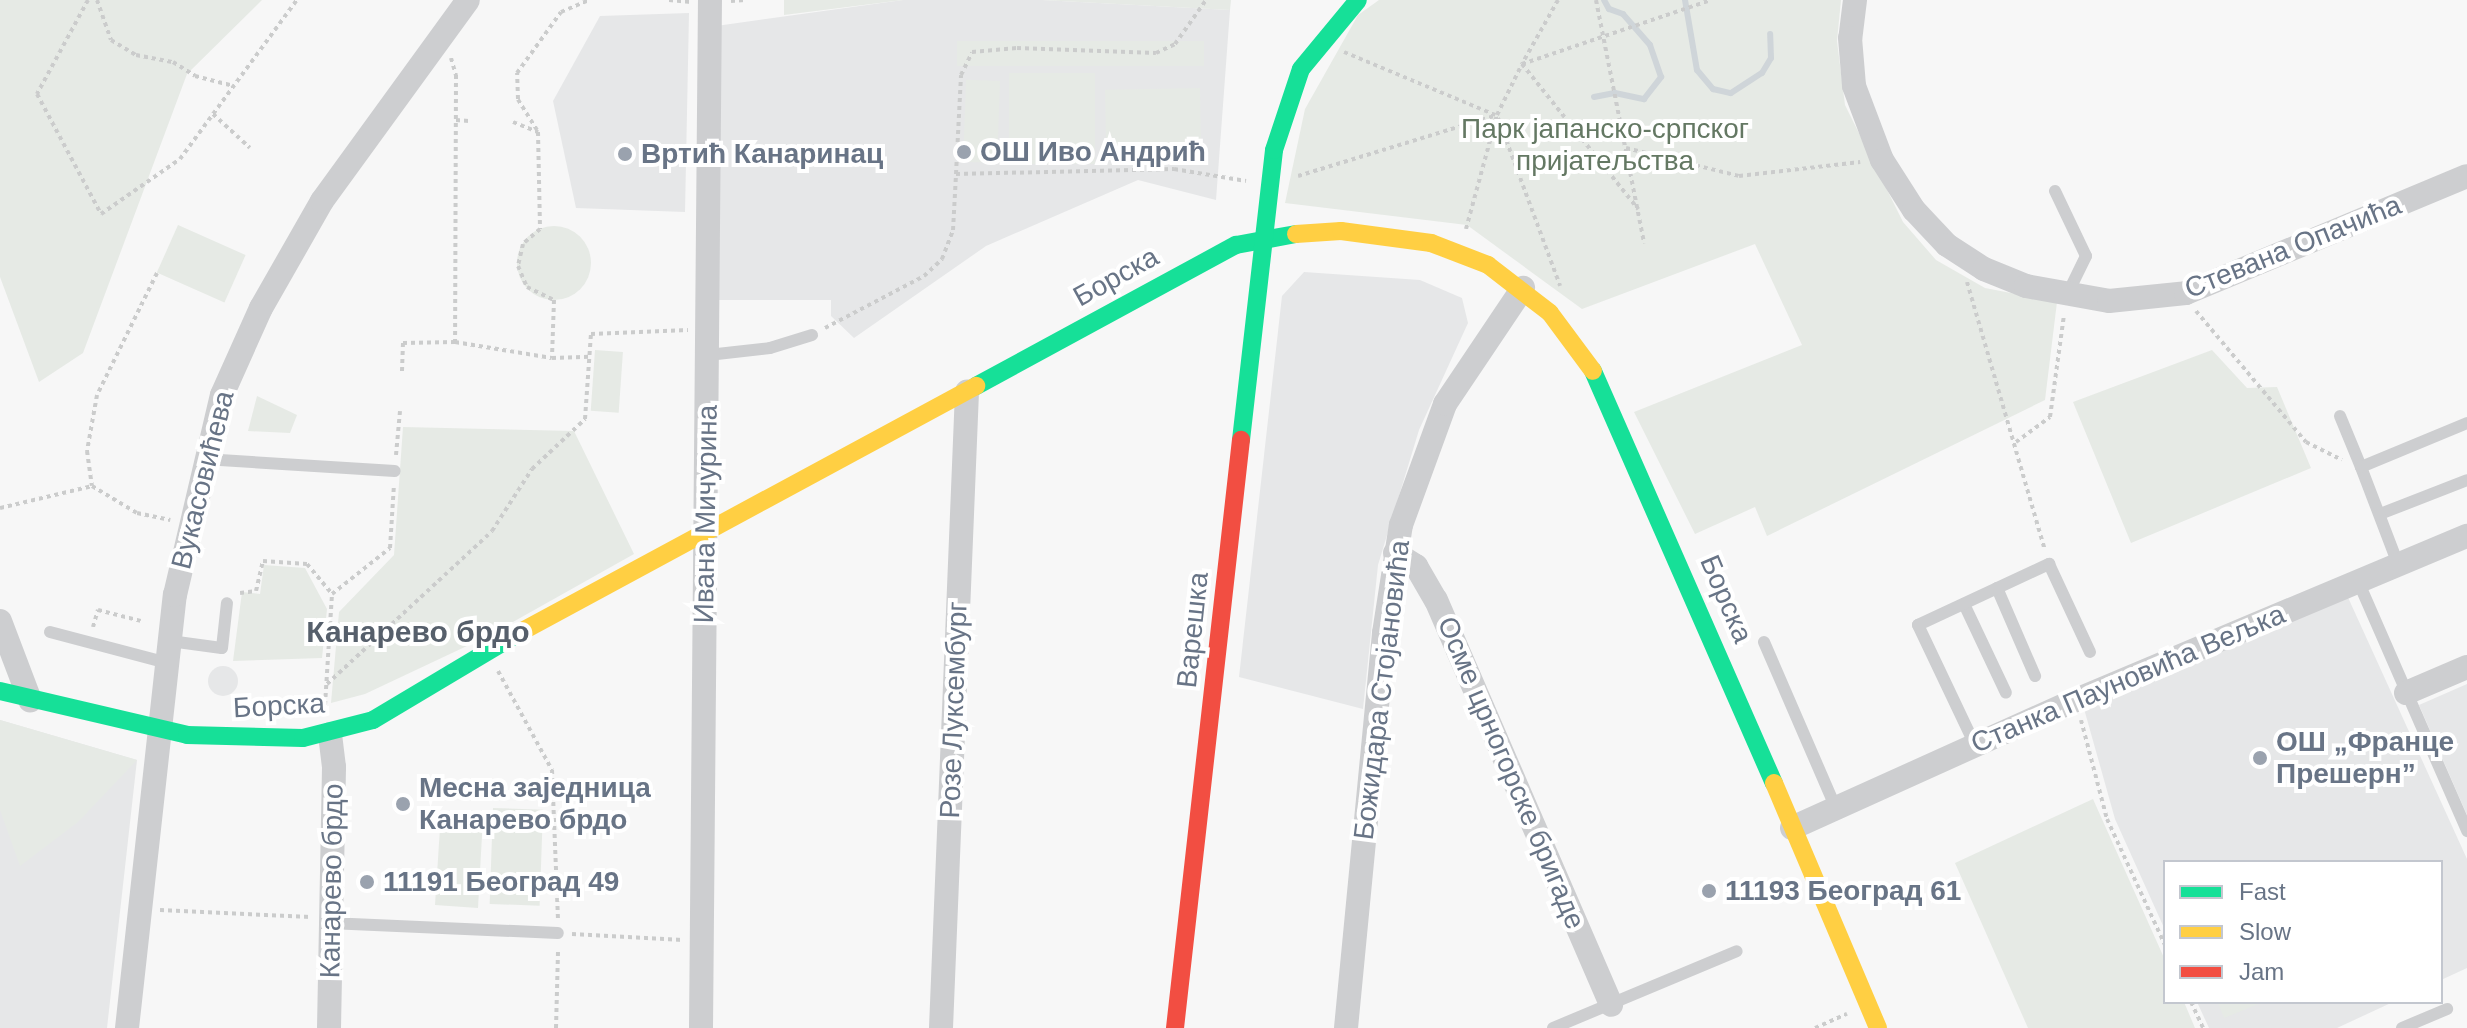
<!DOCTYPE html>
<html>
<head>
<meta charset="utf-8">
<style>
  body { margin:0 }
  #map { position:relative; width:2467px; height:1028px; overflow:hidden; background:#f7f7f7; font-family:Arial,sans-serif }
  div>[style] { position:absolute }
  [style*='--x'] { left:calc(var(--x)*1px); top:calc(var(--y)*1px); width:calc(var(--w)*1px); rotate:calc(var(--a)*1deg) }
  .built>* { inset:0; background:#e6e7e8 }
  .round { border-radius:50% }
  .green>* { inset:0; background:#e6eae5; transform-origin:0 0 }
  .stream>* { height:6px; margin:-3px; padding:0 3px; transform-origin:3px; border-radius:3px; background:#cfd5d9 }
  .path>* { height:4px; margin-top:-2px; transform-origin:0; background:repeating-linear-gradient(90deg,#cbcccc 0 4px,transparent 0 8px) }
  .lane>* { height:12px; margin:-6px; padding:0 6px; transform-origin:6px; border-radius:6px; background:#cdced0 }
  .street>* { height:24px; margin:-12px; padding:0 12px; transform-origin:12px; border-radius:12px; background:#cdced0 }
  .fast>* { height:18px; margin:-9px; padding:0 9px; transform-origin:9px; border-radius:9px; background:#16e098 }
  .slow>* { height:18px; margin:-9px; padding:0 9px; transform-origin:9px; border-radius:9px; background:#ffcf43 }
  .jam>* { height:18px; margin:-9px; padding:0 9px; transform-origin:9px; border-radius:9px; background:#f24e42 }
  .dots>* { width:22px; height:22px; translate:-50% -50%; box-sizing:border-box; border:4px solid #fff; border-radius:50% }
  span { translate:-50% -50%; white-space:nowrap; text-align:center; line-height:1.15; -webkit-text-stroke:8px #fff; paint-order:stroke }
  .park-label { font-size:28px; color:#647863 }
  .poi-label { font-size:28px; color:#687486; font-weight:700 }
  .left { translate:0 -50%; text-align:left }
  .street-label { font-size:28px; color:#687486 }
  .neighbourhood-label { font-size:30px; color:#565f6b; font-weight:700 }
  .legend { position:absolute; left:2163px; top:860px; width:280px; height:144px; box-sizing:border-box; background:#fff; border:2px solid #c3c7cf; margin:0; padding:10px 14px; list-style:none; font-size:24px; color:#687486 }
  .legend li { display:flex; align-items:center; gap:16px; height:40px }
  .legend b { width:40px; border:2px solid #c3c7cf }
</style>
</head>
<body>
<div id="map">
  <div class="built">
    <i style="clip-path:polygon(903px 0,1042px 0,1230px 10px,1216px 200px,1138px 180px,986px 246px,854px 338px,831px 316px,831px 300px,708px 300px,709px 27px)"></i>
    <i style="clip-path:polygon(689px 13px,685px 212px,576px 208px,553px 101px,600px 16px)"></i>
    <i style="clip-path:polygon(1304px 272px,1420px 280px,1462px 298px,1468px 323px,1419px 430px,1378px 565px,1363px 709px,1239px 677px,1282px 296px)"></i>
    <i style="clip-path:polygon(2346px 593px,2467px 859px,2467px 968px,2441px 980px,2441px 862px,2165px 862px,2165px 930px,2115px 819px,2081px 698px)"></i>
    <i class="round" style="left:208px;top:666px;width:30px;height:30px"></i>
    <i style="clip-path:polygon(2467px 684px,2467px 815px,2419px 705px)"></i>
    <i style="clip-path:polygon(0 720px,137px 760px,107px 1028px,0 1028px)"></i>
    <i style="clip-path:polygon(2197px 1002px,2393px 1002px,2337px 1028px,2209px 1028px)"></i>
  </div>
  <div class="green">
    <i style="clip-path:polygon(0 0,262px 0,187px 74px,83px 353px,39px 382px,0 277px)"></i>
    <i style="clip-path:polygon(784px 0,903px 0,784px 15px)"></i>
    <i style="clip-path:polygon(1042px 0,1231px 0,1230px 10px)"></i>
    <i style="clip-path:polygon(1379px 0,1841px 0,1837px 41px,1845px 105px,1903px 222px,1936px 260px,1985px 288px,2057px 302px,2045px 400px,1767px 536px,1755px 507px,1695px 534px,1634px 412px,1802px 345px,1755px 244px,1582px 309px,1467px 225px,1285px 203px,1305px 109px,1358px 15px)"></i>
    <i style="left:1204px;top:41px;width:25px;height:247px;rotate:90deg"></i>
    <i style="left:1095px;top:73px;width:91px;height:86px;rotate:90deg"></i>
    <i style="left:1000px;top:81px;width:82px;height:34px;rotate:92deg"></i>
    <i style="left:1200px;top:88px;width:67px;height:95px;rotate:89deg"></i>
    <i style="left:178px;top:225px;width:74px;height:52px;rotate:24deg"></i>
    <i class="round" style="left:517px;top:226px;width:74px;height:74px"></i>
    <i style="left:595px;top:350px;width:28px;height:61px;rotate:4deg"></i>
    <i style="clip-path:polygon(2212px 350px,2247px 388px,2277px 387px,2311px 468px,2131px 543px,2073px 402px)"></i>
    <i style="clip-path:polygon(257px 396px,297px 415px,290px 433px,248px 431px)"></i>
    <i style="clip-path:polygon(403px 427px,574px 431px,634px 554px,486px 637px,365px 694px,331px 703px,339px 612px,394px 555px)"></i>
    <i style="clip-path:polygon(264px 565px,305px 568px,327px 609px,322px 658px,233px 661px,242px 592px,260px 594px)"></i>
    <i style="clip-path:polygon(0 720px,137px 760px,78px 822px,20px 866px,0 810px)"></i>
    <i style="clip-path:polygon(2093px 799px,2165px 960px,2165px 1002px,2184px 1002px,2195px 1028px,2028px 1028px,1955px 863px)"></i>
    <i style="left:493px;top:808px;width:50px;height:96px;rotate:2deg"></i>
    <i style="clip-path:polygon(483px 817px,478px 908px,435px 905px,440px 828px)"></i>
    <i style="clip-path:polygon(2218px 1002px,2263px 1002px,2224px 1018px)"></i>
  </div>
  <div class="stream">
    <i style="--x:1685;--y:0;--w:71;--a:80.3"></i>
    <i style="--x:1697;--y:70;--w:25;--a:50"></i>
    <i style="--x:1713;--y:89;--w:18;--a:13"></i>
    <i style="--x:1731;--y:93;--w:37;--a:-33"></i>
    <i style="--x:1762;--y:73;--w:17;--a:-59"></i>
    <i style="--x:1771;--y:58;--w:24;--a:-92"></i>
    <i style="--x:1594;--y:97;--w:21;--a:-11"></i>
    <i style="--x:1615;--y:93;--w:30;--a:12"></i>
    <i style="--x:1644;--y:99;--w:28;--a:-52"></i>
    <i style="--x:1661;--y:77;--w:34;--a:-109"></i>
    <i style="--x:1650;--y:45;--w:41;--a:-131.1"></i>
    <i style="--x:1623;--y:14;--w:15;--a:-160"></i>
    <i style="--x:1609;--y:9;--w:10;--a:-119"></i>
  </div>
  <div class="path">
    <i style="--x:88;--y:0;--w:107;--a:118.5"></i>
    <i style="--x:37;--y:94;--w:136;--a:61.9"></i>
    <i style="--x:101;--y:214;--w:96;--a:-34.8"></i>
    <i style="--x:180;--y:159;--w:197;--a:-53.7"></i>
    <i style="--x:97;--y:0;--w:42;--a:70.7"></i>
    <i style="--x:111;--y:40;--w:29;--a:31"></i>
    <i style="--x:136;--y:55;--w:38;--a:11"></i>
    <i style="--x:173;--y:62;--w:26;--a:32"></i>
    <i style="--x:195;--y:76;--w:40;--a:14.4"></i>
    <i style="--x:669;--y:0;--w:22;--a:5"></i>
    <i style="--x:1558;--y:0;--w:73;--a:119.4"></i>
    <i style="--x:1522;--y:64;--w:186;--a:51.3"></i>
    <i style="--x:1596;--y:0;--w:248;--a:78.8"></i>
    <i style="--x:731;--y:1;--w:14;--a:-4"></i>
    <i style="--x:1344;--y:52;--w:164;--a:22.6"></i>
    <i style="--x:451;--y:58;--w:18;--a:74"></i>
    <i style="--x:456;--y:75;--w:267;--a:90.2"></i>
    <i style="--x:213;--y:114;--w:50;--a:42.6"></i>
    <i style="--x:1498;--y:118;--w:179;--a:69.7"></i>
    <i style="--x:456;--y:120;--w:13;--a:4"></i>
    <i style="--x:513;--y:122;--w:27;--a:22"></i>
    <i style="--x:538;--y:132;--w:97;--a:88.8"></i>
    <i style="--x:540;--y:229;--w:23;--a:139"></i>
    <i style="--x:523;--y:244;--w:23;--a:103"></i>
    <i style="--x:518;--y:266;--w:23;--a:67"></i>
    <i style="--x:527;--y:287;--w:30;--a:26"></i>
    <i style="--x:554;--y:300;--w:58;--a:92"></i>
    <i style="--x:537;--y:130;--w:36;--a:-122"></i>
    <i style="--x:518;--y:99;--w:26;--a:-92"></i>
    <i style="--x:517;--y:73;--w:75;--a:-54.2"></i>
    <i style="--x:561;--y:12;--w:30;--a:-23"></i>
    <i style="--x:1626;--y:148;--w:116;--a:13.9"></i>
    <i style="--x:1739;--y:176;--w:122;--a:-6.6"></i>
    <i style="--x:956;--y:174;--w:99;--a:-87.1"></i>
    <i style="--x:961;--y:75;--w:25;--a:-64"></i>
    <i style="--x:972;--y:52;--w:45;--a:-5.1"></i>
    <i style="--x:1017;--y:48;--w:139;--a:2.1"></i>
    <i style="--x:1156;--y:53;--w:21;--a:-25"></i>
    <i style="--x:1175;--y:44;--w:54;--a:-54.8"></i>
    <i style="--x:1298;--y:176;--w:208;--a:-17"></i>
    <i style="--x:1466;--y:229;--w:118;--a:-74.8"></i>
    <i style="--x:1497;--y:115;--w:57;--a:-63.9"></i>
    <i style="--x:1522;--y:64;--w:200;--a:-18.7"></i>
    <i style="--x:157;--y:273;--w:136;--a:116.2"></i>
    <i style="--x:97;--y:395;--w:57;--a:100.1"></i>
    <i style="--x:87;--y:451;--w:35;--a:82"></i>
    <i style="--x:92;--y:486;--w:52;--a:31"></i>
    <i style="--x:137;--y:513;--w:34;--a:12"></i>
    <i style="--x:1967;--y:282;--w:279;--a:73.8"></i>
    <i style="--x:2196;--y:311;--w:171;--a:50"></i>
    <i style="--x:2306;--y:442;--w:40;--a:26.6"></i>
    <i style="--x:825;--y:328;--w:112;--a:-27.7"></i>
    <i style="--x:924;--y:276;--w:25;--a:-43"></i>
    <i style="--x:942;--y:259;--w:31;--a:-69"></i>
    <i style="--x:953;--y:230;--w:56;--a:-86.9"></i>
    <i style="--x:956;--y:174;--w:218;--a:-1.3"></i>
    <i style="--x:1174;--y:169;--w:73;--a:9.5"></i>
    <i style="--x:402;--y:371;--w:28;--a:-88"></i>
    <i style="--x:403;--y:343;--w:52;--a:-1.1"></i>
    <i style="--x:455;--y:342;--w:98;--a:9.4"></i>
    <i style="--x:552;--y:358;--w:38;--a:-2"></i>
    <i style="--x:2016;--y:442;--w:42;--a:-36.3"></i>
    <i style="--x:2050;--y:417;--w:103;--a:-82.2"></i>
    <i style="--x:396;--y:455;--w:44;--a:-84.8"></i>
    <i style="--x:0;--y:508;--w:95;--a:-13.4"></i>
    <i style="--x:240;--y:593;--w:16;--a:-7"></i>
    <i style="--x:256;--y:591;--w:31;--a:-77"></i>
    <i style="--x:263;--y:561;--w:44;--a:3.9"></i>
    <i style="--x:307;--y:564;--w:39;--a:50"></i>
    <i style="--x:93;--y:627;--w:18;--a:-74"></i>
    <i style="--x:98;--y:610;--w:44;--a:14.3"></i>
    <i style="--x:498;--y:671;--w:113;--a:61.4"></i>
    <i style="--x:552;--y:770;--w:150;--a:87.7"></i>
    <i style="--x:327;--y:684;--w:225;--a:-42.8"></i>
    <i style="--x:492;--y:531;--w:74;--a:-57.2"></i>
    <i style="--x:532;--y:469;--w:73;--a:-43.3"></i>
    <i style="--x:585;--y:419;--w:85;--a:-86"></i>
    <i style="--x:591;--y:334;--w:97;--a:-2.4"></i>
    <i style="--x:296;--y:712;--w:5;--a:-79"></i>
    <i style="--x:297;--y:707;--w:28;--a:-4"></i>
    <i style="--x:325;--y:705;--w:111;--a:-86.4"></i>
    <i style="--x:332;--y:594;--w:74;--a:-38.4"></i>
    <i style="--x:390;--y:548;--w:64;--a:-86.4"></i>
    <i style="--x:2081;--y:720;--w:102;--a:75.3"></i>
    <i style="--x:2107;--y:819;--w:139;--a:65.3"></i>
    <i style="--x:160;--y:910;--w:151;--a:2.7"></i>
    <i style="--x:572;--y:934;--w:111;--a:3.1"></i>
    <i style="--x:2191;--y:1002;--w:29;--a:65"></i>
    <i style="--x:556;--y:1028;--w:79;--a:-88.5"></i>
    <i style="--x:1815;--y:1028;--w:35;--a:-24"></i>
  </div>
  <div class="lane">
    <i style="--x:2055;--y:191;--w:72;--a:64.5"></i>
    <i style="--x:2086;--y:256;--w:43;--a:116"></i>
    <i style="--x:708;--y:355;--w:62;--a:-6.4"></i>
    <i style="--x:770;--y:348;--w:44;--a:-17.2"></i>
    <i style="--x:2340;--y:416;--w:55;--a:67.6"></i>
    <i style="--x:204;--y:459;--w:191;--a:3.6"></i>
    <i style="--x:2380;--y:514;--w:93;--a:-21.3"></i>
    <i style="--x:2398;--y:564;--w:104;--a:-110.9"></i>
    <i style="--x:2361;--y:467;--w:115;--a:-22.5"></i>
    <i style="--x:2358;--y:581;--w:273;--a:66.4"></i>
    <i style="--x:1997;--y:588;--w:96;--a:66.6"></i>
    <i style="--x:1964;--y:604;--w:98;--a:64.7"></i>
    <i style="--x:50;--y:632;--w:121;--a:14.8"></i>
    <i style="--x:170;--y:641;--w:52;--a:7.7"></i>
    <i style="--x:222;--y:648;--w:45;--a:-83.7"></i>
    <i style="--x:1764;--y:642;--w:181;--a:66.6"></i>
    <i style="--x:1975;--y:745;--w:133;--a:-115.4"></i>
    <i style="--x:1918;--y:625;--w:145;--a:-25"></i>
    <i style="--x:2049;--y:564;--w:97;--a:65"></i>
    <i style="--x:329;--y:923;--w:229;--a:2.5"></i>
    <i style="--x:1553;--y:1028;--w:199;--a:-22.7"></i>
    <i style="--x:2402;--y:1028;--w:49;--a:-22.9"></i>
  </div>
  <div class="street">
    <i style="--x:1855;--y:0;--w:38;--a:97"></i>
    <i style="--x:1850;--y:38;--w:48;--a:85.2"></i>
    <i style="--x:1854;--y:86;--w:79;--a:69.3"></i>
    <i style="--x:1882;--y:160;--w:59;--a:57.4"></i>
    <i style="--x:1914;--y:210;--w:48;--a:46.7"></i>
    <i style="--x:1947;--y:245;--w:44;--a:33"></i>
    <i style="--x:1984;--y:269;--w:45;--a:22"></i>
    <i style="--x:2026;--y:286;--w:84;--a:10.2"></i>
    <i style="--x:2109;--y:301;--w:77;--a:-5.9"></i>
    <i style="--x:2186;--y:293;--w:304;--a:-22.6"></i>
    <i style="--x:1395;--y:553;--w:25;--a:32"></i>
    <i style="--x:1416;--y:566;--w:39;--a:60"></i>
    <i style="--x:1436;--y:600;--w:441;--a:66.6"></i>
    <i style="--x:0;--y:621;--w:85;--a:69.2"></i>
    <i style="--x:2406;--y:693;--w:66;--a:-23.1"></i>
    <i style="--x:1792;--y:828;--w:312;--a:-24.3"></i>
    <i style="--x:2076;--y:700;--w:424;--a:-22.8"></i>
    <i style="--x:127;--y:1028;--w:436;--a:-83.7"></i>
    <i style="--x:175;--y:595;--w:205;--a:-76.8"></i>
    <i style="--x:222;--y:395;--w:95;--a:-65.9"></i>
    <i style="--x:261;--y:308;--w:123;--a:-60.3"></i>
    <i style="--x:322;--y:201;--w:248;--a:-54"></i>
    <i style="--x:329;--y:1028;--w:261;--a:-88.9"></i>
    <i style="--x:334;--y:767;--w:33;--a:-97"></i>
    <i style="--x:701;--y:1028;--w:1028;--a:-89.5"></i>
    <i style="--x:941;--y:1028;--w:637;--a:-87.66"></i>
    <i style="--x:1346;--y:1028;--w:397;--a:-84.5"></i>
    <i style="--x:1384;--y:633;--w:109;--a:-81.1"></i>
    <i style="--x:1401;--y:525;--w:129;--a:-70"></i>
    <i style="--x:1445;--y:404;--w:140;--a:-56.1"></i>
  </div>
  <div class="fast">
    <i style="--x:1593;--y:371;--w:450;--a:66.3"></i>
    <i style="--x:976;--y:386;--w:296;--a:-28.5"></i>
    <i style="--x:1236;--y:245;--w:61;--a:-10.4"></i>
    <i style="--x:1241;--y:440;--w:292;--a:-83.5"></i>
    <i style="--x:1274;--y:150;--w:85;--a:-71.6"></i>
    <i style="--x:1301;--y:69;--w:89;--a:-50.4"></i>
    <i style="--x:0;--y:691;--w:192;--a:13.2"></i>
    <i style="--x:187;--y:735;--w:116;--a:1.5"></i>
    <i style="--x:303;--y:738;--w:72;--a:-14.4"></i>
    <i style="--x:373;--y:720;--w:168;--a:-30.8"></i>
  </div>
  <div class="slow">
    <i style="--x:1296;--y:234;--w:45;--a:-3.8"></i>
    <i style="--x:1341;--y:231;--w:91;--a:7.6"></i>
    <i style="--x:1431;--y:243;--w:61;--a:21.1"></i>
    <i style="--x:1488;--y:265;--w:78;--a:37.7"></i>
    <i style="--x:1550;--y:313;--w:72;--a:53.4"></i>
    <i style="--x:517;--y:634;--w:522;--a:-28.38"></i>
    <i style="--x:1774;--y:783;--w:266;--a:67"></i>
  </div>
  <div class="jam">
    <i style="--x:1175;--y:1028;--w:592;--a:-83.6"></i>
  </div>
  <div class="dots">
    <i style="left:964px;top:152px;background:#9aa2ae"></i>
    <i style="left:625px;top:154px;background:#9aa2ae"></i>
    <i style="left:2260px;top:758px;background:#9aa2ae"></i>
    <i style="left:403px;top:804px;background:#9aa2ae"></i>
    <i style="left:367px;top:882px;background:#9aa2ae"></i>
    <i style="left:1709px;top:891px;background:#9aa2ae"></i>
  </div>
  <div class="park-label">
    <span style="left:1605px;top:145px">Парк јапанско-српског<br>пријатељства</span>
  </div>
  <div class="poi-label">
    <span class="left" style="left:980px;top:152px">ОШ Иво Андрић</span>
    <span class="left" style="left:641px;top:154px">Вртић Канаринац</span>
    <span class="left" style="left:2276px;top:758px">ОШ „Франце<br>Прешерн”</span>
    <span class="left" style="left:419px;top:804px">Месна заједница<br>Канарево брдо</span>
    <span class="left" style="left:383px;top:882px">11191 Београд 49</span>
    <span class="left" style="left:1725px;top:891px">11193 Београд 61</span>
  </div>
  <div class="street-label">
    <span style="left:2293px;top:247px;rotate:-22deg">Стевана Опачића</span>
    <span style="left:1116px;top:277px;rotate:-29deg">Борска</span>
    <span style="left:203px;top:480px;rotate:-76deg">Вукасовићева</span>
    <span style="left:706px;top:514px;rotate:-89deg">Ивана Мичурина</span>
    <span style="left:1726px;top:599px;rotate:67deg">Борска</span>
    <span style="left:1193px;top:630px;rotate:-84deg">Варешка</span>
    <span style="left:2128px;top:679px;rotate:-23deg">Станка Пауновића Вељка</span>
    <span style="left:1382px;top:690px;rotate:-83deg">Божидара Стојановића</span>
    <span style="left:279px;top:706px;rotate:-3deg">Борска</span>
    <span style="left:954px;top:710px;rotate:-88deg">Розе Луксембург</span>
    <span style="left:1511px;top:773px;rotate:67deg">Осме црногорске бригаде</span>
    <span style="left:332px;top:881px;rotate:-89deg">Канарево брдо</span>
  </div>
  <div class="neighbourhood-label">
    <span style="left:418px;top:632px">Канарево брдо</span>
  </div>
  <ul class="legend">
  <li><b style="height:10px;background:#16e098"></b>Fast</li>
  <li><b style="height:10px;background:#ffcf43"></b>Slow</li>
  <li><b style="height:10px;background:#f24e42"></b>Jam</li>
  </ul>
</div>
</body>
</html>
